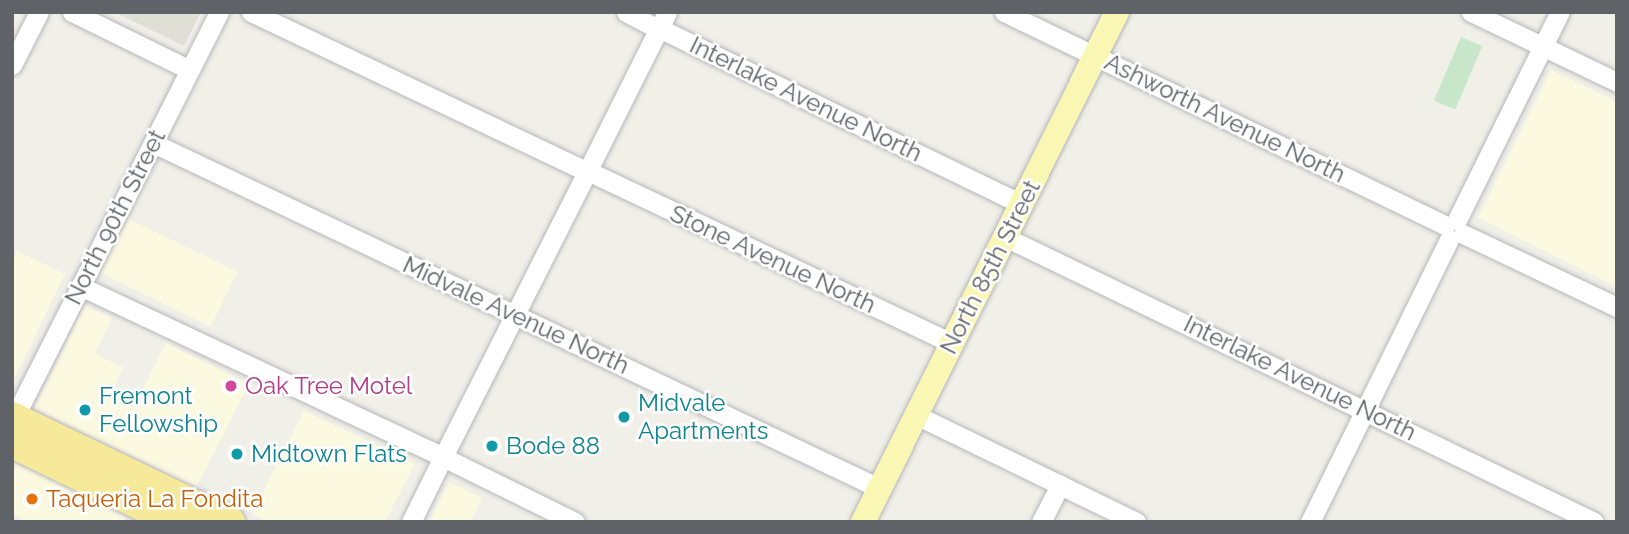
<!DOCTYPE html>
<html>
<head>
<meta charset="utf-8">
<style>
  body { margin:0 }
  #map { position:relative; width:1629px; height:534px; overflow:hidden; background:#f0efe8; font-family:Raleway,sans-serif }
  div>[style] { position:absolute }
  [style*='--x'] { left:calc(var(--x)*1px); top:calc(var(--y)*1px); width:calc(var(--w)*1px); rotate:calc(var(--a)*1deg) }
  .commercial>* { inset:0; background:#fcf9e1; transform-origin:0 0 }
  .education>* { inset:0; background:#e0dfd6 }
  .green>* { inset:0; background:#c7e6ca; transform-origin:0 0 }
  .roads { filter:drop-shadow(0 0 2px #b5b7bb) drop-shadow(0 0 2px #b5b7bb) }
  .minor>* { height:19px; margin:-9.5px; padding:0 9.5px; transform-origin:9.5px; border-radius:9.5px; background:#fff }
  .major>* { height:24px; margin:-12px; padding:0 12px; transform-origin:12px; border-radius:12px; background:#faf6b4 }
  .highway>* { height:30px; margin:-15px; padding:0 15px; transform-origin:15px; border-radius:15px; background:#f6e999 }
  .dots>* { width:19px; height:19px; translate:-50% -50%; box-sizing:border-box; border:4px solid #fff; border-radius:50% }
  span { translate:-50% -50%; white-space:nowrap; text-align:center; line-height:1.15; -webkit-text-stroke:5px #fff; paint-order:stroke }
  .street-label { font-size:24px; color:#5f6267 }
  .hotel-label { font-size:24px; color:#b23c85 }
  .left { translate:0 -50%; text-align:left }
  .culture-label { font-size:24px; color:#0d838f }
  .food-label { font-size:24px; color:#c56008 }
  .frame { position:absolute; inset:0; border:14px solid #5f6267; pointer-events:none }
</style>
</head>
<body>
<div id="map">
  <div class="commercial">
    <i style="clip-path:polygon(1551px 70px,1617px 102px,1617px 287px,1478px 218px)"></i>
    <i style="left:127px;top:218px;width:123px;height:61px;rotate:26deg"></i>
    <i style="clip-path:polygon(17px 251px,65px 274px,12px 383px,12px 261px)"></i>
    <i style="clip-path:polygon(84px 306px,112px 318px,95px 354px,123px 367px,113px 389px,137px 401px,166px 343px,249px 384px,196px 488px,34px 409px)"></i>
    <i style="clip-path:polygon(304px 411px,415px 463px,385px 522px,269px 522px,252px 514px)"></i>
    <i style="clip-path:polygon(15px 462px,128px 514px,124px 522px,28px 522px,12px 513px)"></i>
    <i style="clip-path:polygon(449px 482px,482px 498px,470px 522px,429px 522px)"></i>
  </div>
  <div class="education">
    <i style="clip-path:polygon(114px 12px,201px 12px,184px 46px)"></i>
  </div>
  <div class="green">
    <i style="left:1461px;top:37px;width:23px;height:69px;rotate:23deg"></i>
  </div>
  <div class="roads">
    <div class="minor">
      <i style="--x:72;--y:12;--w:131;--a:26.2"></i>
      <i style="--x:251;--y:12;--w:366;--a:25.4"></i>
      <i style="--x:626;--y:12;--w:30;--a:28"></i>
      <i style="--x:1004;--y:12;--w:490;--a:25.8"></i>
      <i style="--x:1471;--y:12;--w:162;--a:25.6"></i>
      <i style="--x:662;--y:23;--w:12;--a:-66"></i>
      <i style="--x:665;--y:31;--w:397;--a:25.9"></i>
      <i style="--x:12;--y:65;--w:59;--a:-63"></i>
      <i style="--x:153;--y:143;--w:804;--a:25.42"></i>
      <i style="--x:590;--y:166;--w:145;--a:-63.4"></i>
      <i style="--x:594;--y:174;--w:395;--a:25.3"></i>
      <i style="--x:1457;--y:220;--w:232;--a:-63.7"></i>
      <i style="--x:1463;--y:234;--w:170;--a:25.4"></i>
      <i style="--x:1005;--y:237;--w:654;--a:25.82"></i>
      <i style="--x:80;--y:286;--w:392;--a:25.2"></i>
      <i style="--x:916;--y:415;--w:245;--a:25.9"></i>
      <i style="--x:12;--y:422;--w:459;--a:-63.2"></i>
      <i style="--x:447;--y:449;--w:304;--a:-63.2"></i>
      <i style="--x:451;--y:461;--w:138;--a:26.2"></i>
      <i style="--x:411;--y:522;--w:64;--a:-63.8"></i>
      <i style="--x:1041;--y:522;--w:42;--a:-62.8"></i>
      <i style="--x:1310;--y:522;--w:315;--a:-63.8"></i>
    </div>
    <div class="major">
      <i style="--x:863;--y:522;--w:570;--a:-63.52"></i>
    </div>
    <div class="highway">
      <i style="--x:12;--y:417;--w:242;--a:25.7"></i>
      <i style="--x:12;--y:443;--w:182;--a:25.7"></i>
    </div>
  </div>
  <div class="dots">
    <i style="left:231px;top:386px;background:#d1479c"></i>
    <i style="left:85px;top:410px;background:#0f9aa8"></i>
    <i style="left:624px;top:417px;background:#0f9aa8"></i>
    <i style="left:492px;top:446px;background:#0f9aa8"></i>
    <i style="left:237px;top:454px;background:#0f9aa8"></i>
    <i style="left:32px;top:499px;background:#e8710a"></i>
  </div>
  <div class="street-label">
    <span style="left:806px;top:99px;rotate:26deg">Interlake Avenue North</span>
    <span style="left:1225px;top:118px;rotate:26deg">Ashworth Avenue North</span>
    <span style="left:115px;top:217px;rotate:-63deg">North 90th Street</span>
    <span style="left:773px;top:259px;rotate:25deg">Stone Avenue North</span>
    <span style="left:990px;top:267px;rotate:-63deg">North 85th Street</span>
    <span style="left:516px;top:315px;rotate:25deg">Midvale Avenue North</span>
    <span style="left:1300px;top:378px;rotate:26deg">Interlake Avenue North</span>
  </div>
  <div class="hotel-label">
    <span class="left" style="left:245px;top:386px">Oak Tree Motel</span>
  </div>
  <div class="culture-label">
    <span class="left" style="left:99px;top:410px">Fremont<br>Fellowship</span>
    <span class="left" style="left:638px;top:417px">Midvale<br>Apartments</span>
    <span class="left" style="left:506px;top:446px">Bode 88</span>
    <span class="left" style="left:251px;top:454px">Midtown Flats</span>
  </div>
  <div class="food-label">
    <span class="left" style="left:46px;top:499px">Taqueria La Fondita</span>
  </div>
  <div class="frame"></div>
</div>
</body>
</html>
